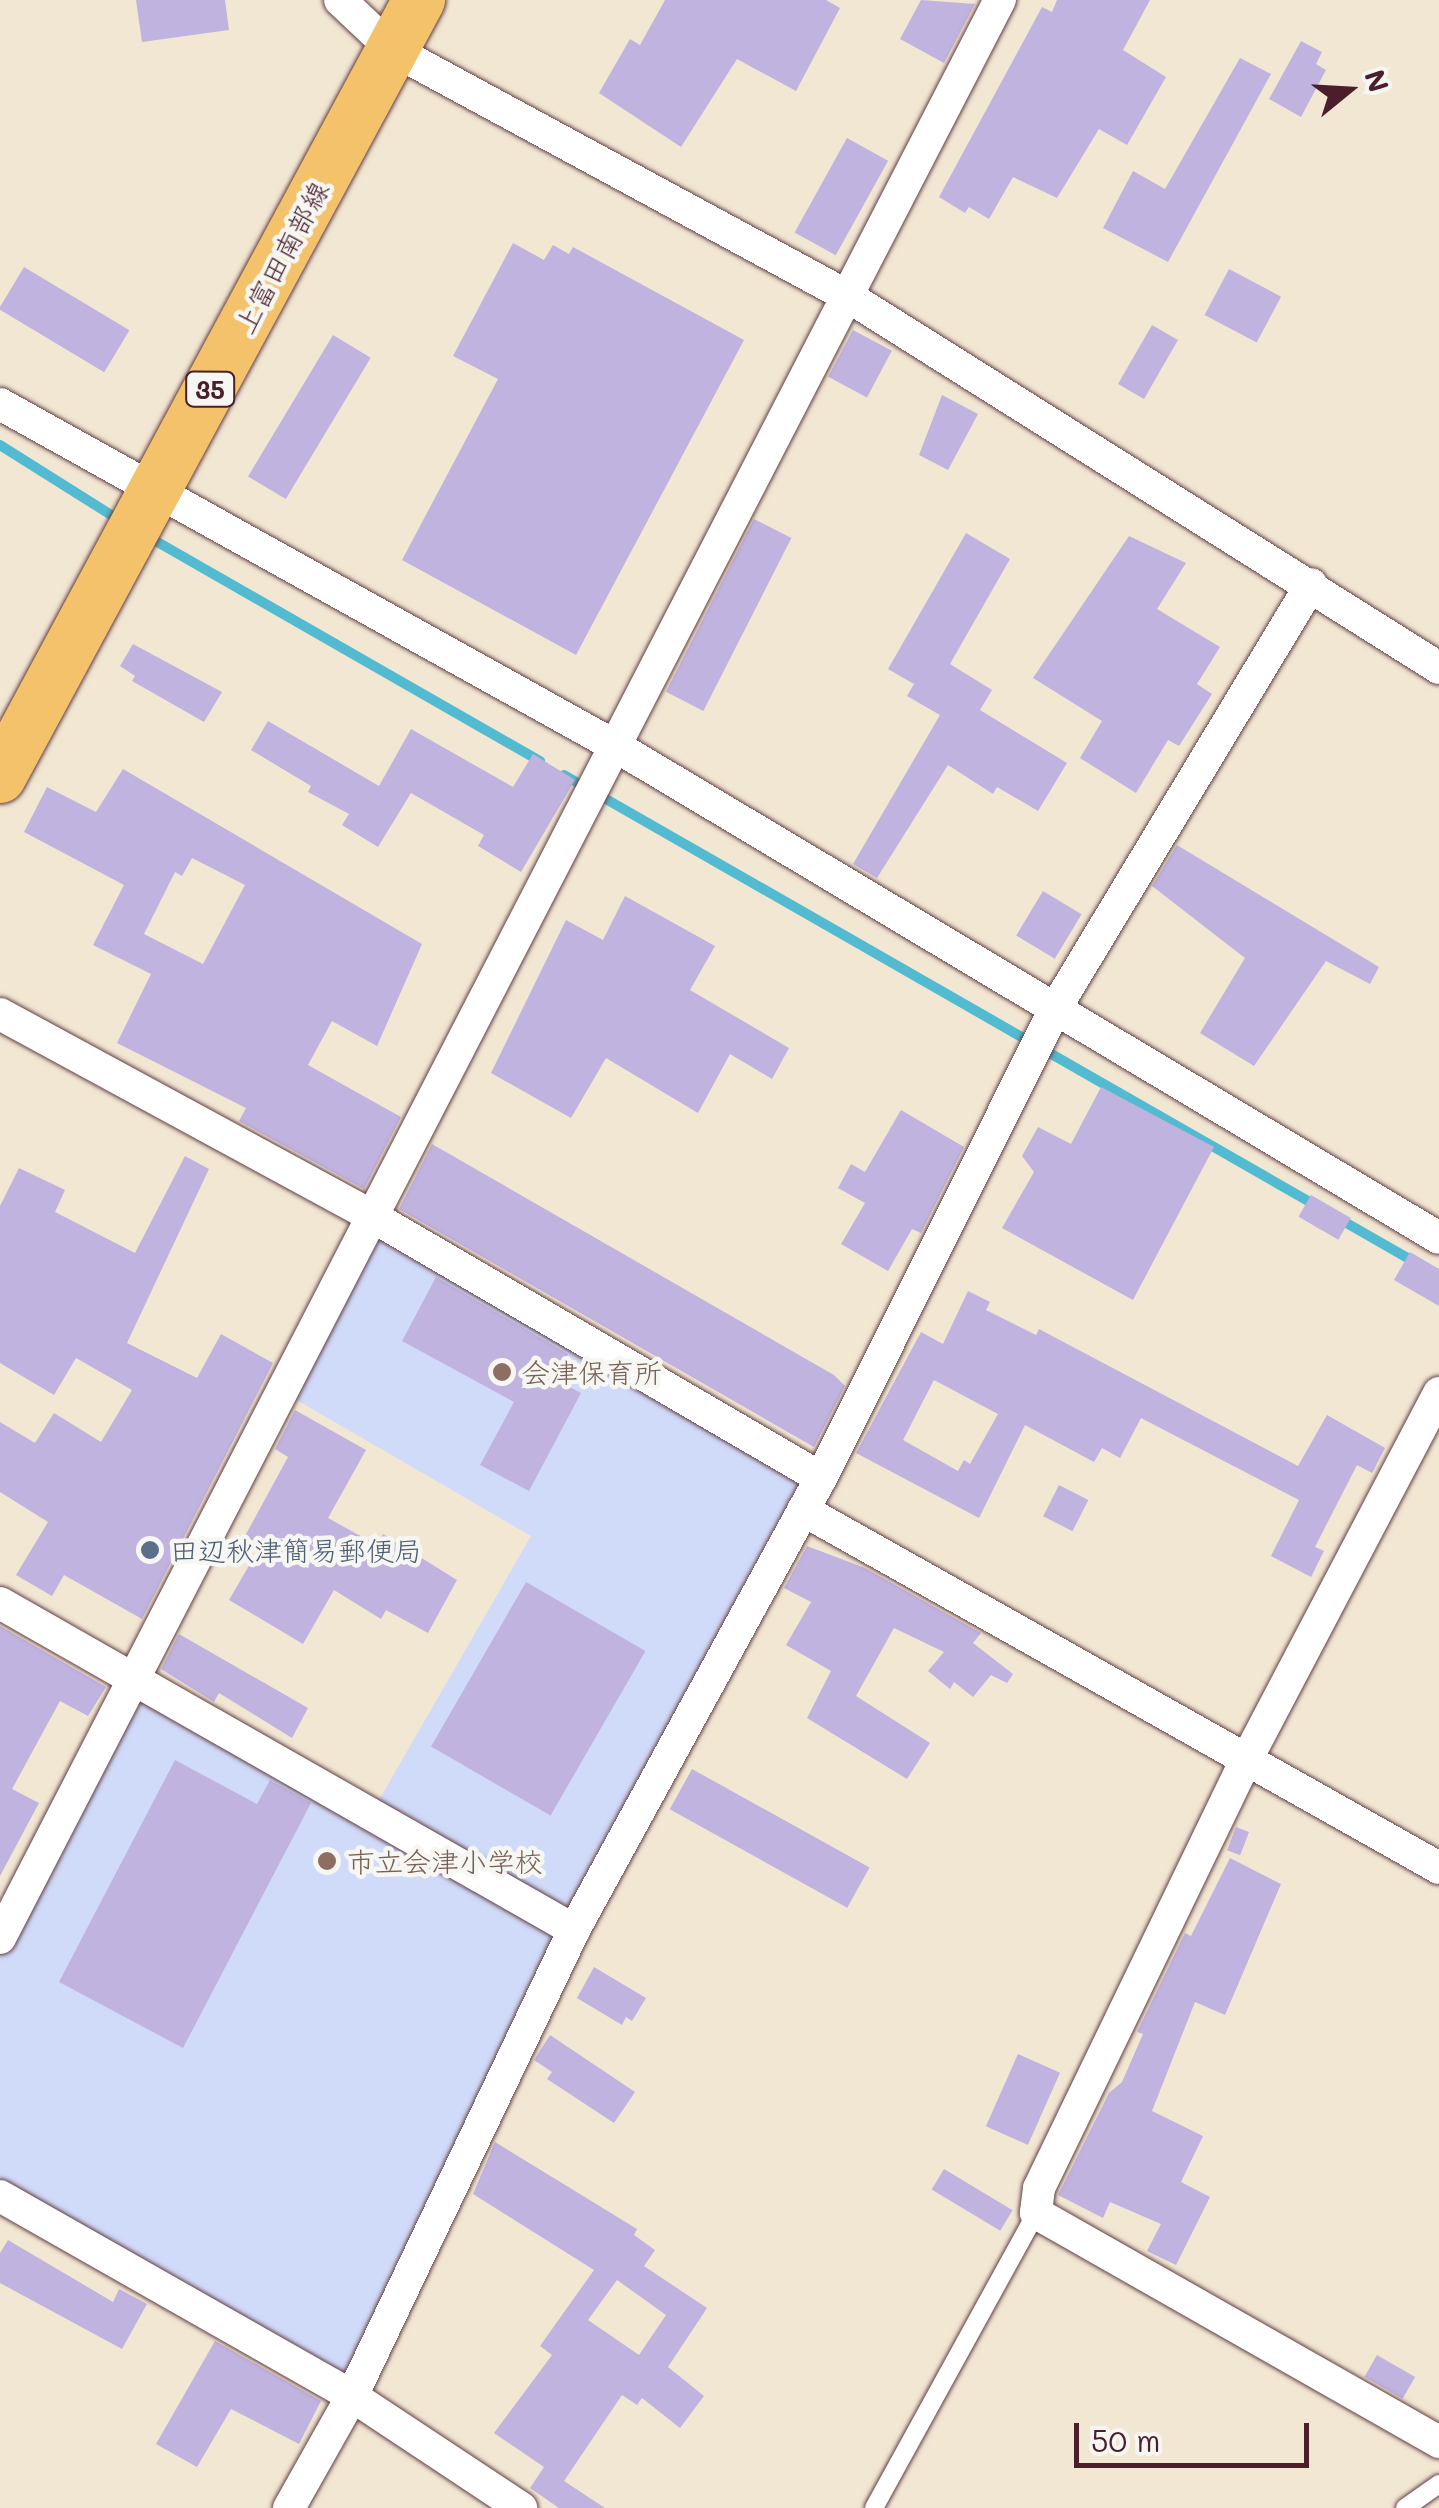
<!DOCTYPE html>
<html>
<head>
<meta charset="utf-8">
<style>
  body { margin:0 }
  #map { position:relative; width:1439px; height:2508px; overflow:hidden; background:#f2e7d3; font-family:Mali,"Klee One",sans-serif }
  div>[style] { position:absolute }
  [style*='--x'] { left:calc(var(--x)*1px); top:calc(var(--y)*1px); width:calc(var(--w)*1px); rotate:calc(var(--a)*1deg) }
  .built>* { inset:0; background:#d0daf9 }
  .stream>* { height:10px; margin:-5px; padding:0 5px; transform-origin:5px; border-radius:5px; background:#53bbd1 }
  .building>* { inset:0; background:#c1b3e0; transform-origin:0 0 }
  .roads { filter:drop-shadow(0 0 2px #633d44) drop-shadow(0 0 2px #633d44) }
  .service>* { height:18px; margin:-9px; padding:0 9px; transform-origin:9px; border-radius:9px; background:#fff }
  .minor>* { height:32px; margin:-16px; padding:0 16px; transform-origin:16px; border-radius:16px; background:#fff }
  .primary>* { height:52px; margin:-26px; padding:0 26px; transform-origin:26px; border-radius:26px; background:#f3c26a }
  .dots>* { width:28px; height:28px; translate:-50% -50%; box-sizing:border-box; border:5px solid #f6f6f2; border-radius:50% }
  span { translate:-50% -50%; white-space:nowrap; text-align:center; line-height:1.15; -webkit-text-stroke:9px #f6f6f2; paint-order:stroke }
  .shield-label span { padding:2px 8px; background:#f6f6f2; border:2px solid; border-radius:8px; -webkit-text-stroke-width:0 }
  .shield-label { font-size:25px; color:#4a1f2b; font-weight:700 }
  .street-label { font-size:28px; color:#4a1f2b }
  .education-label { font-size:28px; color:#785e54 }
  .left { translate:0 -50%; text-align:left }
  .service-label { font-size:28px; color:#4e5e75 }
  .north { position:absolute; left:1299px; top:40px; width:100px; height:100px; -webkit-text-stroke:8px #f6f6f2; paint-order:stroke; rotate:72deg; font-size:28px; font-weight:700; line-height:40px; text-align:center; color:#4a1f2b }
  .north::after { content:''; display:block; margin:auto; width:35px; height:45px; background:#4a1f2b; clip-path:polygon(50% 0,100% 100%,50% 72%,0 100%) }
  .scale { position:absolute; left:1074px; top:2423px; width:235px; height:45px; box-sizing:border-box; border:5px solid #4a1f2b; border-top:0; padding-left:12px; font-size:30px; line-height:35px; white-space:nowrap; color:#4a1f2b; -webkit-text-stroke:8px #f6f6f2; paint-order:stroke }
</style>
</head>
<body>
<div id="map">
  <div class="built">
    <i style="clip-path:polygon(379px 1235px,815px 1481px,352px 2396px,0 2196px,0 1938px,132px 1679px,371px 1814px,531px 1536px,295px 1399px)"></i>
  </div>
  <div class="stream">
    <i style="--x:0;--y:445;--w:141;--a:32.2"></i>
    <i style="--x:147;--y:536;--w:453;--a:29.8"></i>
    <i style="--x:564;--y:775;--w:868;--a:29.79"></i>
    <i style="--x:1336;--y:1217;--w:119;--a:29.8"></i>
  </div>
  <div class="building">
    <i style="clip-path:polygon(136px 0,225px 0,229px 30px,142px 42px)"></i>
    <i style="clip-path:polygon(665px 0,826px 0,840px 8px,796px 91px,737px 59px,681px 147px,599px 93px,630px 39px,640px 45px)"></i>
    <i style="clip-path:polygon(921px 0,975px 4px,944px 63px,900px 39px)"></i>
    <i style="clip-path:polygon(1057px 0,1150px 0,1123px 50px,1166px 77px,1127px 145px,1099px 129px,1057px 198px,1013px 177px,989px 219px,969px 207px,965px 213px,939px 197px,1042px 7px,1052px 12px)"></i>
    <i style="clip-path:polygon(1301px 41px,1322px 52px,1316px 64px,1326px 70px,1301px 117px,1269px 99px)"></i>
    <i style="clip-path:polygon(1240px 58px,1271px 74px,1168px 262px,1103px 228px,1133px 171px,1165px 189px)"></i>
    <i style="left:847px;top:138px;width:47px;height:108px;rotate:29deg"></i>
    <i style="clip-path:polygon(513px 243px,544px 260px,553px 245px,569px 254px,573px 247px,744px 340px,576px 655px,402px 560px,498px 379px,453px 356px)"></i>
    <i style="left:24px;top:267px;width:123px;height:49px;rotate:31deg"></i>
    <i style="left:1229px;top:269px;width:59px;height:52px;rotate:28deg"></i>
    <i style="left:1152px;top:325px;width:30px;height:68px;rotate:30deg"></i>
    <i style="left:853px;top:330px;width:44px;height:53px;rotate:28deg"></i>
    <i style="left:333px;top:335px;width:44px;height:165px;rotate:31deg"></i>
    <i style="clip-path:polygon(942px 395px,978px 414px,948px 470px,919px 455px)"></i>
    <i style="left:754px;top:519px;width:42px;height:194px;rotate:27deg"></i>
    <i style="clip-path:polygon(966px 533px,1010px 559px,950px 664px,992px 690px,980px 710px,1067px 763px,1038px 811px,997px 787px,993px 794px,948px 765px,877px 878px,853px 864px,940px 715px,907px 696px,914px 684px,888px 669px)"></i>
    <i style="clip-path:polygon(1129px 536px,1186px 563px,1157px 609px,1220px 647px,1197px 684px,1212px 694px,1179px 746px,1168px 740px,1136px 793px,1080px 758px,1102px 721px,1033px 678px)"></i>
    <i style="clip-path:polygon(133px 644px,222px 692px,204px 722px,132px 681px,135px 676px,120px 666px)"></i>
    <i style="clip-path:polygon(268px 721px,379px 786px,411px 729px,513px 787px,533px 754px,575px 780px,521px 872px,478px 846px,484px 835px,411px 793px,378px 847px,342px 825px,349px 814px,308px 792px,311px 786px,251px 750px)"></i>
    <i style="clip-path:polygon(evenodd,123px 769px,422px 944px,377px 1046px,332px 1021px,308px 1065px,401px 1117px,364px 1189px,239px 1121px,246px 1108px,117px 1043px,151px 974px,93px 945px,124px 885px,24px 832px,47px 787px,96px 812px,123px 769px,192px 858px,245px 885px,203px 964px,144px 934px,175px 872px,182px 876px,192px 858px)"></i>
    <i style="clip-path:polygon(1177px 845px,1379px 967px,1370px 984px,1326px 961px,1254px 1066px,1200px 1033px,1245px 958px,1152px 886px)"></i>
    <i style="left:1043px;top:891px;width:45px;height:52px;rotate:31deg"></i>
    <i style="clip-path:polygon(625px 896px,715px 946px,690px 990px,789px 1048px,772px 1079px,730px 1054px,698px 1113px,606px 1058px,571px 1118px,491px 1073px,566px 920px,603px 940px)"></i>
    <i style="clip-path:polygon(1101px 1087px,1214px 1147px,1133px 1300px,1002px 1228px,1034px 1172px,1022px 1156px,1038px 1127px,1071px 1144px)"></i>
    <i style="clip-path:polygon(901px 1110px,964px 1147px,921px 1233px,912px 1229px,888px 1271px,841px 1244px,865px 1203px,838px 1188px,851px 1164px,865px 1172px)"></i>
    <i style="clip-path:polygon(432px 1144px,834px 1375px,845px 1386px,814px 1447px,399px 1209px)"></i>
    <i style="clip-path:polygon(185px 1156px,209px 1169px,127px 1343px,197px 1378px,221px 1334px,273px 1363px,142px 1619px,64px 1575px,52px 1596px,16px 1575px,48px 1522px,0 1492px,0 1422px,35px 1443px,54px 1413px,101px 1442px,132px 1390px,76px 1358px,54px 1395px,0 1363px,0 1206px,19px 1168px,65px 1190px,55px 1212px,135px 1253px)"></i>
    <i style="left:1311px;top:1195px;width:46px;height:25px;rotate:30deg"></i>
    <i style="clip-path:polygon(1410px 1252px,1439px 1269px,1439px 1306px,1394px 1280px)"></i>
    <i style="clip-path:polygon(436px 1277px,568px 1354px,555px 1379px,581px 1393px,529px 1491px,480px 1465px,514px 1402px,402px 1341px)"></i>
    <i style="clip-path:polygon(evenodd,968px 1291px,990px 1302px,986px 1310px,1036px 1335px,1039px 1329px,1298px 1466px,1327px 1415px,1385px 1448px,1372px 1473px,1357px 1465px,1315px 1547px,1324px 1551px,1311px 1577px,1271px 1556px,1299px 1500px,1141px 1418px,1120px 1458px,1102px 1448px,1094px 1462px,1025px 1425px,979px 1518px,856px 1453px,921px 1332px,943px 1344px,968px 1291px,934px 1380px,998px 1414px,970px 1464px,964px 1460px,958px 1471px,903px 1440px,934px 1380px)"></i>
    <i style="clip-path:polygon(295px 1410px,366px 1450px,328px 1518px,377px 1545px,383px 1534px,457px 1580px,428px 1633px,386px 1610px,381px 1619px,334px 1590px,303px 1644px,229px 1600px,261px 1545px,245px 1536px,288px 1457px,275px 1449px)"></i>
    <i style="left:1059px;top:1485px;width:33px;height:35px;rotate:27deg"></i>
    <i style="clip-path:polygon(807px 1546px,865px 1568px,981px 1633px,973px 1643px,1013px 1674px,1007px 1683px,991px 1675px,973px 1697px,954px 1682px,950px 1689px,928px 1671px,944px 1652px,894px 1628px,856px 1696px,930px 1743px,907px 1779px,807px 1718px,831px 1671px,786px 1645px,811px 1602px,784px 1588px)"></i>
    <i style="left:526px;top:1582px;width:138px;height:190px;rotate:30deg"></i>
    <i style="clip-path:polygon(0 1626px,106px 1687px,88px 1716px,60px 1701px,12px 1789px,39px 1803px,0 1876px)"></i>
    <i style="clip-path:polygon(179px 1634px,308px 1708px,292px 1738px,219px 1693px,214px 1702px,161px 1669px)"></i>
    <i style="clip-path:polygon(175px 1760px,257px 1804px,270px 1780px,311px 1803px,183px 2048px,59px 1982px)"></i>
    <i style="left:692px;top:1769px;width:203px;height:46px;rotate:29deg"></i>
    <i style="left:1236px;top:1827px;width:14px;height:25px;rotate:21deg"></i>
    <i style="clip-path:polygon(1230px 1858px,1281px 1884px,1225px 2015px,1195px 2002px,1152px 2111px,1203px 2136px,1181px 2182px,1210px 2197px,1176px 2265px,1147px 2251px,1161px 2224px,1110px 2202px,1103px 2218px,1058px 2195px,1109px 2093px,1122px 2082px,1143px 2034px,1137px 2032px,1185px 1933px,1191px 1936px)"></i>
    <i style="clip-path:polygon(594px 1967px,646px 1998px,632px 2021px,626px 2017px,622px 2025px,577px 1998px)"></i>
    <i style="clip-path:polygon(550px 2035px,635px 2092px,614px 2123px,547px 2079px,552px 2072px,534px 2060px)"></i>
    <i style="left:1018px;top:2054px;width:46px;height:79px;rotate:24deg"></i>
    <i style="clip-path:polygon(evenodd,495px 2142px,637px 2229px,634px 2235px,655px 2250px,644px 2266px,707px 2308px,668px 2367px,704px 2396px,680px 2428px,642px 2398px,637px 2405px,622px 2395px,564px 2481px,605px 2508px,559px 2508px,530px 2488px,544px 2467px,494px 2433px,552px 2355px,540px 2346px,594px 2270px,473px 2194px,495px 2142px,617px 2280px,666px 2315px,639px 2355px,588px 2320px,617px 2280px)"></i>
    <i style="left:944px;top:2169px;width:80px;height:24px;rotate:31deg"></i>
    <i style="clip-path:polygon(8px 2240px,113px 2302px,119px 2289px,147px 2304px,122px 2349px,0 2283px,0 2253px)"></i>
    <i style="clip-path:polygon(215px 2341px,321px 2401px,299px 2444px,231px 2409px,197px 2467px,156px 2444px)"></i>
    <i style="left:1377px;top:2355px;width:44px;height:25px;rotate:30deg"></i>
  </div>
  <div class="roads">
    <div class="service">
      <i style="--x:874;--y:2508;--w:337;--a:-61.2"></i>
      <i style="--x:1405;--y:2508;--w:42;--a:-35.2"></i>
    </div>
    <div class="minor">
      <i style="--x:340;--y:0;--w:73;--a:43.3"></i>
      <i style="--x:393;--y:50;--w:519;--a:28.44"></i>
      <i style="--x:849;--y:297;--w:697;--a:32.16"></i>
      <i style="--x:0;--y:404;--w:706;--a:29.07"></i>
      <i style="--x:617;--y:747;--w:957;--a:30.85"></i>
      <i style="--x:0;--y:1014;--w:427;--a:28.5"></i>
      <i style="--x:375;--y:1218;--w:516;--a:30.24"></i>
      <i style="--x:1439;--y:1393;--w:417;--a:117.7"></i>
      <i style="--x:1245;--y:1762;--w:473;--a:115.8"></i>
      <i style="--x:1039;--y:2188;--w:25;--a:97"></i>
      <i style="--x:1036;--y:2213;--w:464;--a:29.6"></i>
      <i style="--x:803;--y:1510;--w:730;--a:29.37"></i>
      <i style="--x:0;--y:1603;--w:661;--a:29.67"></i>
      <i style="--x:0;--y:1938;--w:2181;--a:-62.71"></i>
      <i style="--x:0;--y:2196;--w:405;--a:29.6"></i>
      <i style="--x:352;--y:2396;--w:203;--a:33.5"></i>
      <i style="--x:289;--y:2508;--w:129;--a:-60.6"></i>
      <i style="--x:352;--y:2396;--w:516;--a:-64.53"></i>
      <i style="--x:574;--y:1930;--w:515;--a:-61.35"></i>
      <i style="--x:821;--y:1478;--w:524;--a:-63.48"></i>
      <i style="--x:1055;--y:1009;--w:496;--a:-58.9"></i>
    </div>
    <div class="primary">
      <i style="--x:0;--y:777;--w:883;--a:-61.66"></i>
    </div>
  </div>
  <div class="dots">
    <i style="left:502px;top:1372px;background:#8d6e63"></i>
    <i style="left:150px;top:1550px;background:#5c6f8a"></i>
    <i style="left:327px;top:1861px;background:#8d6e63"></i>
  </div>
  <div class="shield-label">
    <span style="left:210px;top:389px">35</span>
  </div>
  <div class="street-label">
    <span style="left:281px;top:257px;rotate:-62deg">上富田南部線</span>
  </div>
  <div class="education-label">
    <span class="left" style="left:522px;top:1372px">会津保育所</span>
    <span class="left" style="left:347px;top:1861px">市立会津小学校</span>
  </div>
  <div class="service-label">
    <span class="left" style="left:170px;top:1550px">田辺秋津簡易郵便局</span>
  </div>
  <div class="north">N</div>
  <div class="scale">50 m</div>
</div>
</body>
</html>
